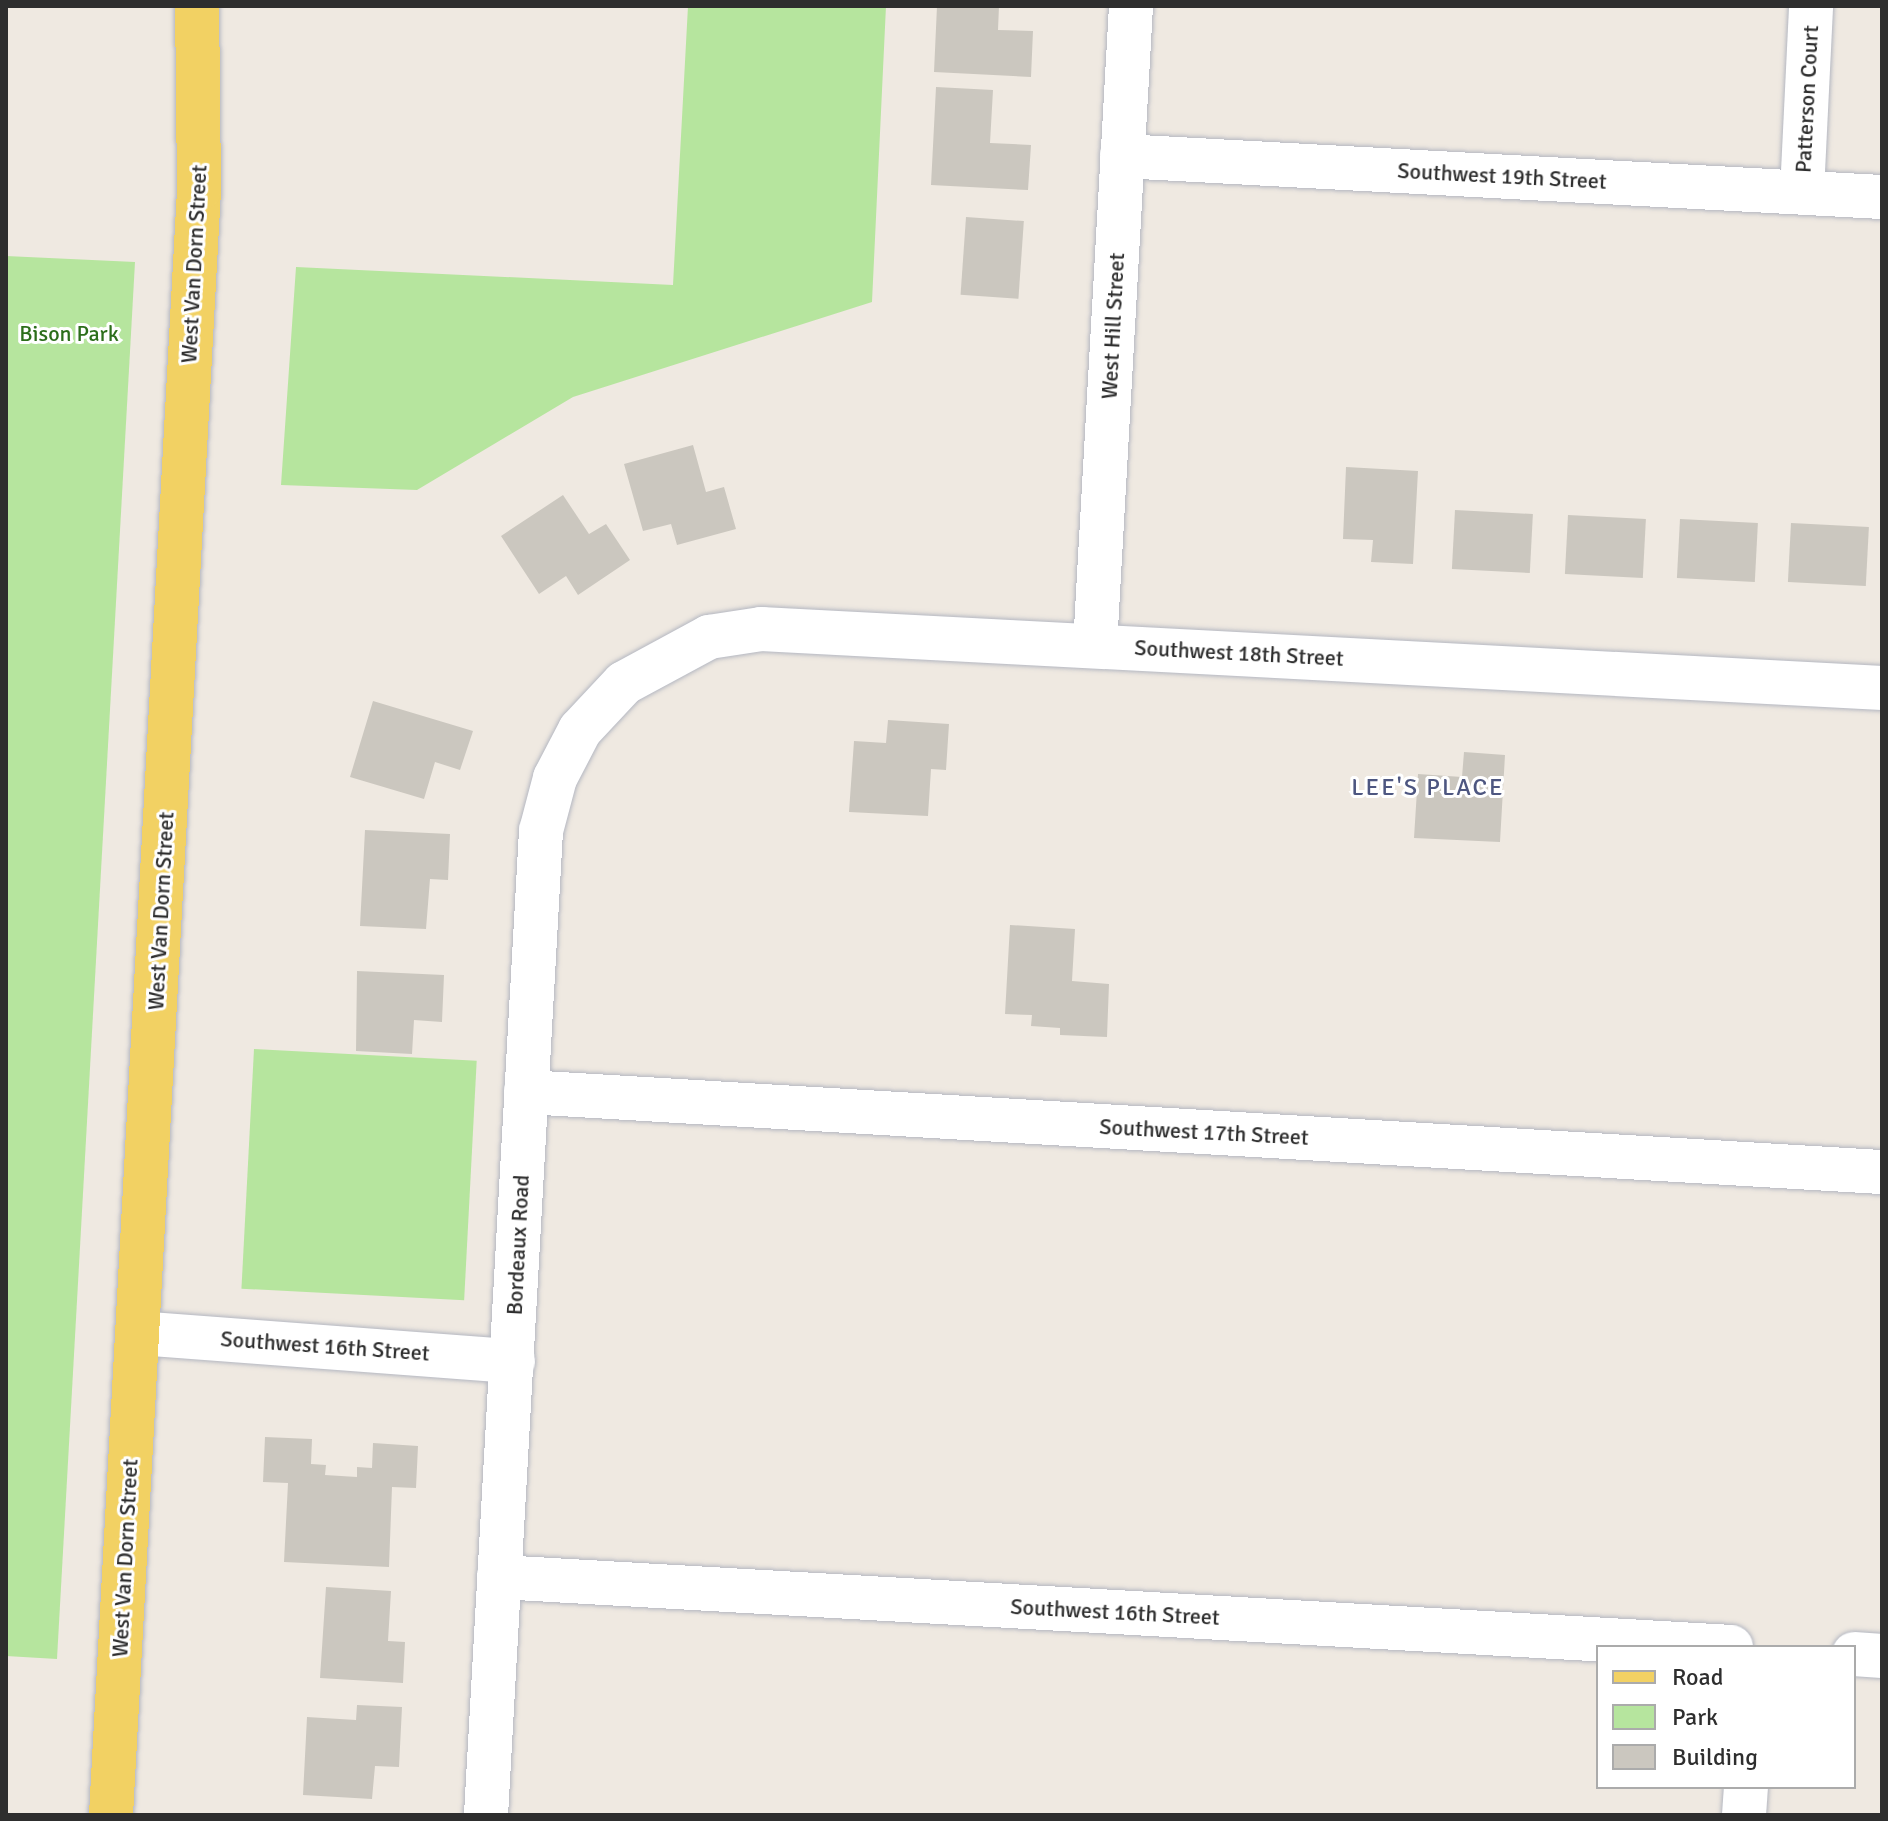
<!DOCTYPE html>
<html>
<head>
<meta charset="utf-8">
<style>
  body { margin:0 }
  #map { position:relative; width:1888px; height:1821px; overflow:hidden; background:#efe9e1; font-family:Signika,sans-serif }
  div>[style] { position:absolute }
  [style*='--x'] { left:calc(var(--x)*1px); top:calc(var(--y)*1px); width:calc(var(--w)*1px); rotate:calc(var(--a)*1deg) }
  .green>* { inset:0; background:#b6e59e; transform-origin:0 0 }
  .building>* { inset:0; background:#cbc7bf; transform-origin:0 0 }
  .roads { filter:drop-shadow(0 0 2px #b4b7c1) drop-shadow(0 0 2px #b4b7c1) }
  .minor>* { height:44px; margin:-22px; padding:0 22px; transform-origin:22px; border-radius:22px; background:#fff }
  .major>* { height:44px; margin:-22px; padding:0 22px; transform-origin:22px; border-radius:22px; background:#f2d163 }
  span { translate:-50% -50%; white-space:nowrap; text-align:center; line-height:1.15; -webkit-text-stroke:6px #fff; paint-order:stroke }
  .street-label { font-size:22px; color:#2e2e2e }
  .park-label { font-size:22px; color:#2c6e1b }
  .neighbourhood-label { font-size:24px; color:#4d5680; letter-spacing:2px }
  .frame { position:absolute; inset:0; border:8px solid #2e2e2e; pointer-events:none }
  .legend { position:absolute; left:1596px; top:1645px; width:260px; height:144px; box-sizing:border-box; background:#fff; border:2px solid #ababab; margin:0; padding:10px 14px; list-style:none; font-size:24px; color:#2e2e2e }
  .legend li { display:flex; align-items:center; gap:16px; height:40px }
  .legend b { width:40px; border:2px solid #ababab }
</style>
</head>
<body>
<div id="map">
  <div class="green">
    <i style="clip-path:polygon(688px 6px,886px 6px,872px 302px,573px 397px,417px 490px,281px 485px,296px 267px,673px 285px)"></i>
    <i style="clip-path:polygon(6px 256px,135px 262px,57px 1659px,6px 1656px)"></i>
    <i style="left:254px;top:1049px;width:223px;height:240px;rotate:3deg"></i>
  </div>
  <div class="building">
    <i style="clip-path:polygon(937px 6px,999px 6px,998px 30px,1033px 31px,1031px 77px,934px 72px)"></i>
    <i style="clip-path:polygon(936px 87px,993px 90px,990px 143px,1031px 145px,1028px 190px,931px 185px)"></i>
    <i style="left:966px;top:217px;width:58px;height:78px;rotate:4deg"></i>
    <i style="clip-path:polygon(693px 445px,706px 492px,724px 487px,736px 529px,677px 545px,671px 524px,643px 531px,624px 464px)"></i>
    <i style="clip-path:polygon(1346px 467px,1418px 471px,1413px 564px,1371px 562px,1373px 540px,1343px 539px)"></i>
    <i style="clip-path:polygon(563px 495px,589px 534px,606px 524px,630px 560px,578px 595px,566px 576px,539px 594px,501px 536px)"></i>
    <i style="left:1455px;top:510px;width:78px;height:59px;rotate:3deg"></i>
    <i style="left:1568px;top:515px;width:78px;height:59px;rotate:3deg"></i>
    <i style="left:1680px;top:519px;width:78px;height:59px;rotate:3deg"></i>
    <i style="left:1791px;top:523px;width:78px;height:59px;rotate:3deg"></i>
    <i style="clip-path:polygon(373px 701px,473px 731px,460px 770px,435px 762px,424px 799px,350px 777px)"></i>
    <i style="clip-path:polygon(888px 720px,949px 724px,946px 770px,931px 769px,928px 816px,849px 812px,854px 741px,886px 743px)"></i>
    <i style="clip-path:polygon(1464px 752px,1505px 755px,1500px 842px,1414px 838px,1418px 774px,1462px 777px)"></i>
    <i style="clip-path:polygon(365px 830px,450px 834px,448px 880px,430px 879px,426px 929px,360px 926px)"></i>
    <i style="clip-path:polygon(1010px 925px,1075px 929px,1072px 981px,1109px 984px,1107px 1037px,1060px 1035px,1060px 1028px,1031px 1026px,1032px 1015px,1005px 1014px)"></i>
    <i style="clip-path:polygon(357px 971px,444px 975px,442px 1022px,414px 1020px,412px 1054px,356px 1051px)"></i>
    <i style="clip-path:polygon(265px 1437px,312px 1439px,311px 1464px,326px 1465px,325px 1475px,357px 1477px,357px 1467px,372px 1468px,373px 1443px,418px 1446px,416px 1488px,392px 1487px,389px 1567px,284px 1562px,288px 1483px,263px 1482px)"></i>
    <i style="clip-path:polygon(326px 1587px,391px 1591px,388px 1641px,405px 1642px,403px 1683px,320px 1678px)"></i>
    <i style="clip-path:polygon(357px 1705px,402px 1707px,399px 1767px,375px 1766px,372px 1799px,303px 1795px,307px 1717px,356px 1720px)"></i>
  </div>
  <div class="roads">
    <div class="minor">
      <i style="--x:1122;--y:156;--w:761;--a:3.09"></i>
      <i style="--x:1802;--y:192;--w:186;--a:-87.2"></i>
      <i style="--x:1095;--y:646;--w:641;--a:-86.78"></i>
      <i style="--x:526;--y:1092;--w:1358;--a:3.38"></i>
      <i style="--x:138;--y:1333;--w:376;--a:4.3"></i>
      <i style="--x:499;--y:1577;--w:1234;--a:3.25"></i>
      <i style="--x:1854;--y:1654;--w:28;--a:4"></i>
      <i style="--x:486;--y:1815;--w:986;--a:-86.8"></i>
      <i style="--x:541;--y:831;--w:55;--a:-75.2"></i>
      <i style="--x:555;--y:778;--w:54;--a:-62.5"></i>
      <i style="--x:580;--y:730;--w:64;--a:-46.9"></i>
      <i style="--x:624;--y:683;--w:97;--a:-28.4"></i>
      <i style="--x:709;--y:637;--w:53;--a:-8.7"></i>
      <i style="--x:761;--y:629;--w:1123;--a:3.01"></i>
      <i style="--x:1744;--y:1815;--w:28;--a:-86"></i>
    </div>
    <div class="major">
      <i style="--x:111;--y:1815;--w:1628;--a:-86.9"></i>
      <i style="--x:199;--y:189;--w:183;--a:-90.6"></i>
    </div>
  </div>
  <div class="street-label">
    <span style="left:1807px;top:99px;rotate:-87deg">Patterson Court</span>
    <span style="left:1502px;top:176px;rotate:3deg">Southwest 19th Street</span>
    <span style="left:194px;top:264px;rotate:-87deg">West Van Dorn Street</span>
    <span style="left:1113px;top:326px;rotate:-87deg">West Hill Street</span>
    <span style="left:1239px;top:653px;rotate:3deg">Southwest 18th Street</span>
    <span style="left:161px;top:911px;rotate:-87deg">West Van Dorn Street</span>
    <span style="left:1204px;top:1132px;rotate:3deg">Southwest 17th Street</span>
    <span style="left:518px;top:1245px;rotate:-87deg">Bordeaux Road</span>
    <span style="left:325px;top:1346px;rotate:4deg">Southwest 16th Street</span>
    <span style="left:125px;top:1558px;rotate:-87deg">West Van Dorn Street</span>
    <span style="left:1115px;top:1612px;rotate:3deg">Southwest 16th Street</span>
  </div>
  <div class="park-label">
    <span style="left:69px;top:334px">Bison Park</span>
  </div>
  <div class="neighbourhood-label">
    <span style="left:1428px;top:788px">LEE'S PLACE</span>
  </div>
  <div class="frame"></div>
  <ul class="legend">
  <li><b style="height:10px;background:#f2d163"></b>Road</li>
  <li><b style="height:22px;background:#b6e59e"></b>Park</li>
  <li><b style="height:22px;background:#cbc7bf"></b>Building</li>
  </ul>
</div>
</body>
</html>
